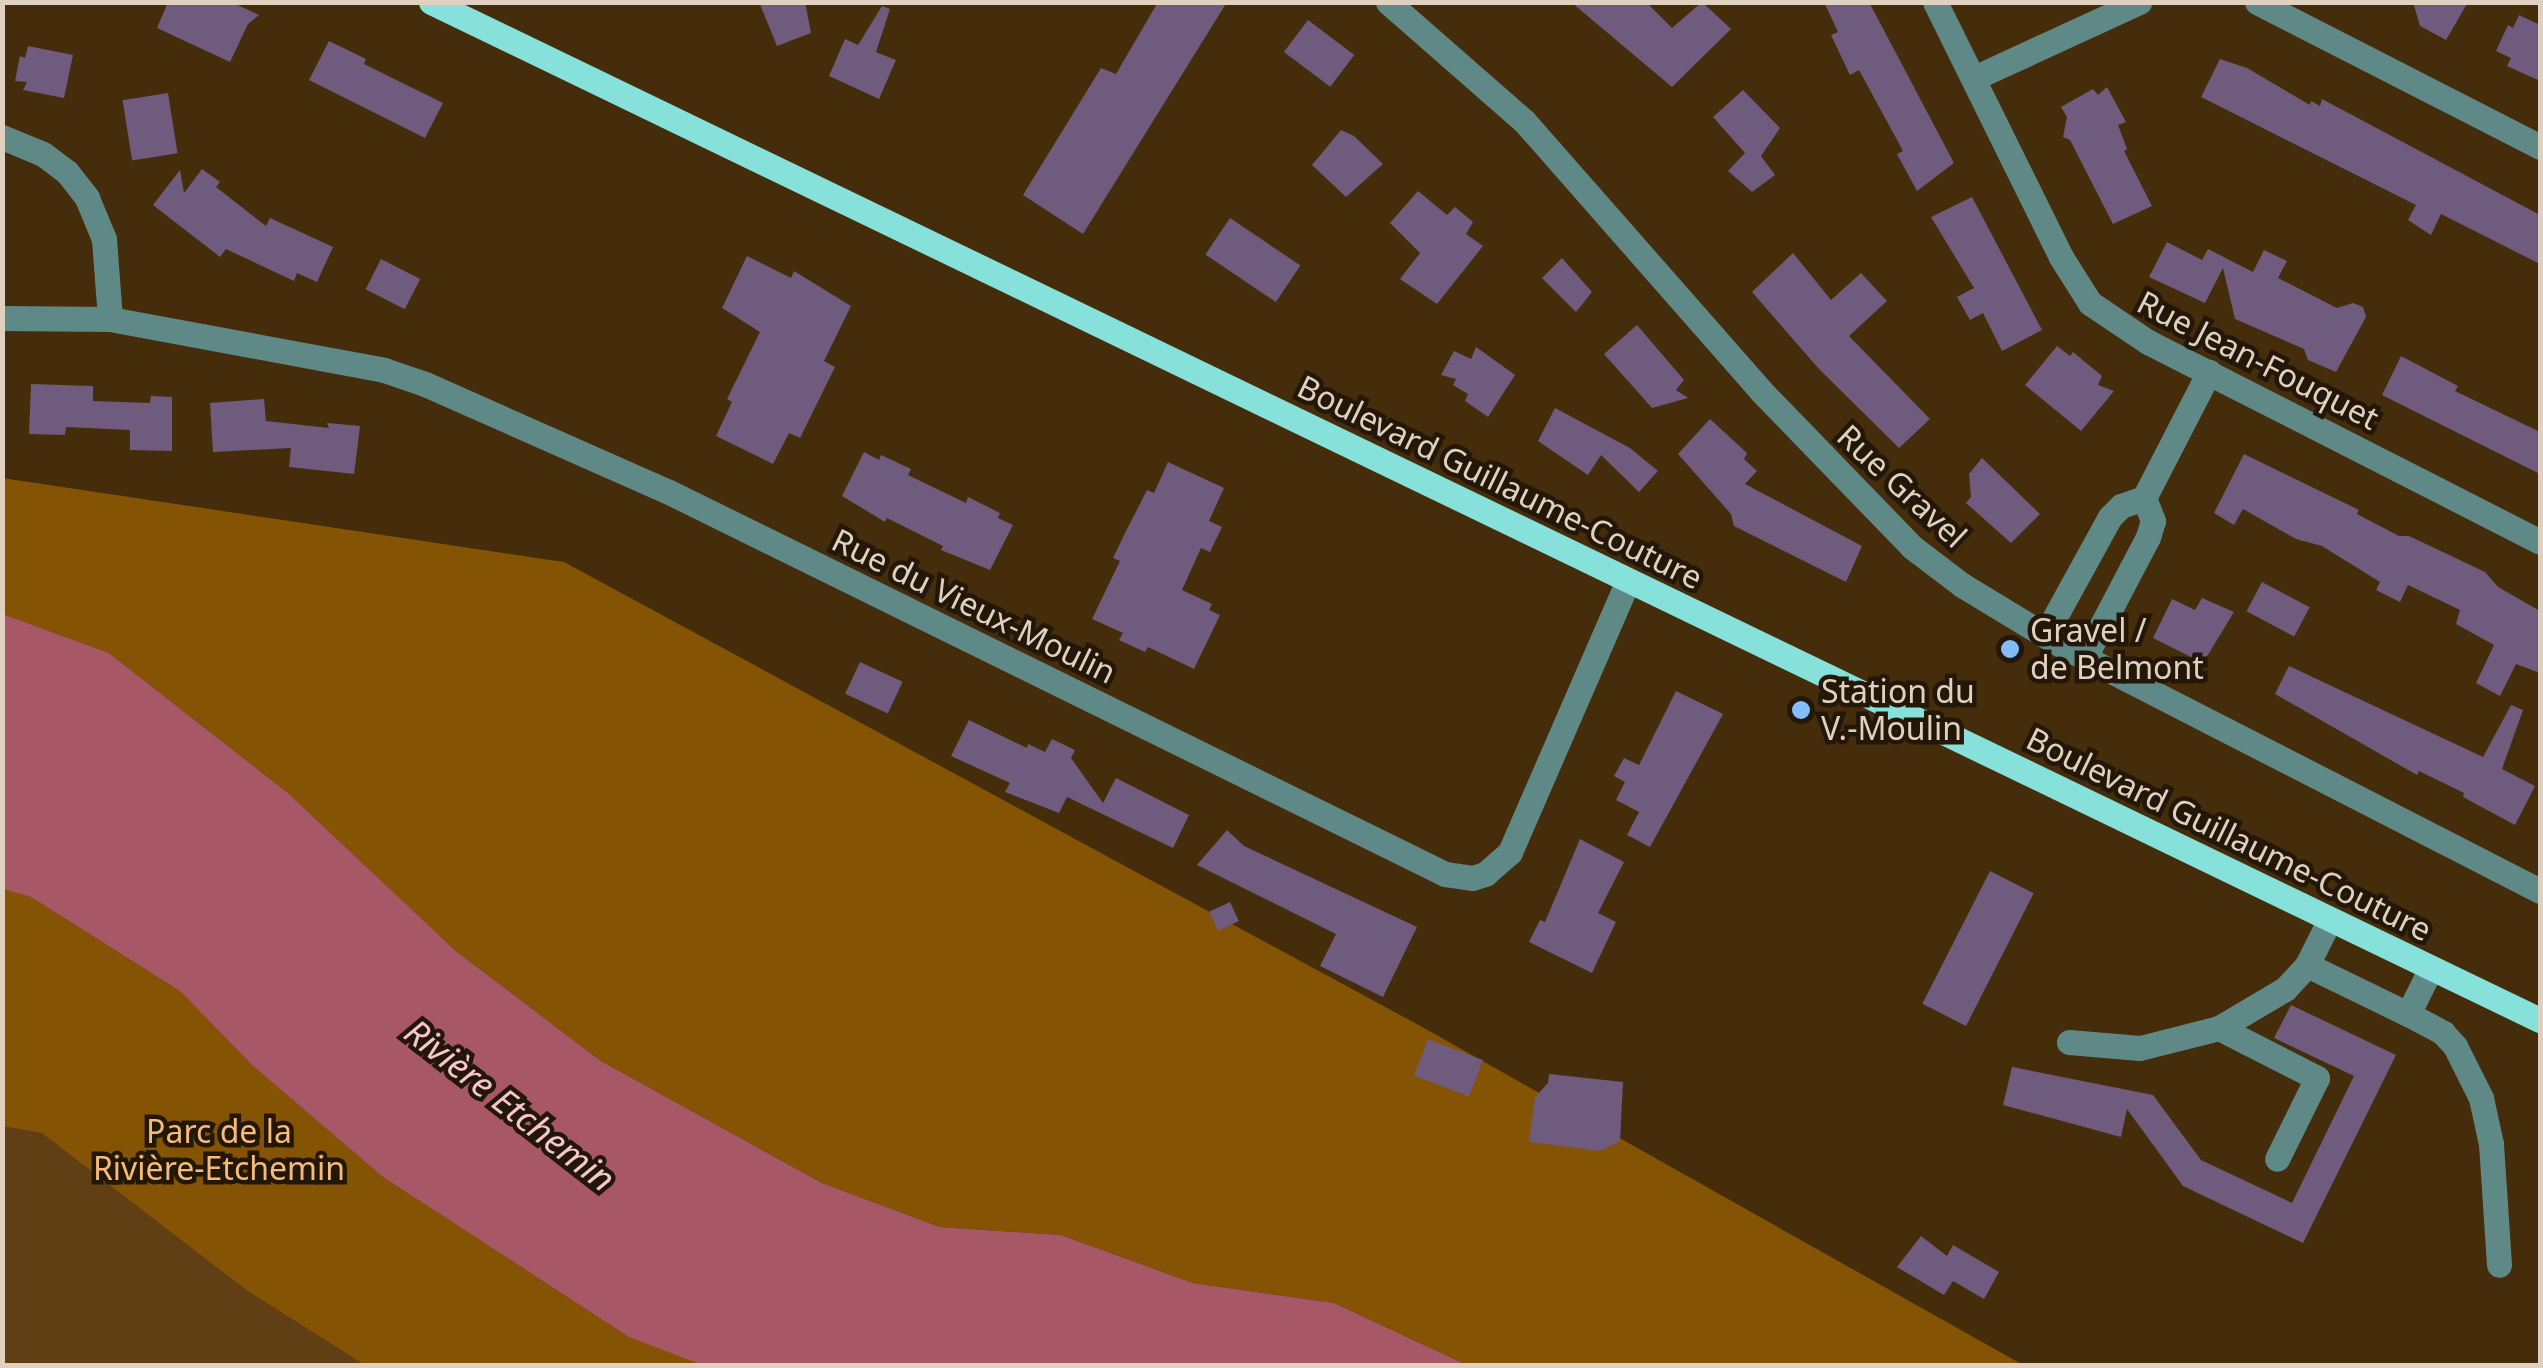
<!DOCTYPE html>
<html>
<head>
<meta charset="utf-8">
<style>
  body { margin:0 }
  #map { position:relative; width:2543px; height:1368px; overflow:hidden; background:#452c0b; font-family:"Noto Sans",sans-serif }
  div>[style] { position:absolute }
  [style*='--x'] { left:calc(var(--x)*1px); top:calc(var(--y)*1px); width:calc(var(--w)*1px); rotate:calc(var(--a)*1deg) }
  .green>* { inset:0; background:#603f14 }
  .forest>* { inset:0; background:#855304 }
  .water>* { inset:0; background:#a75766 }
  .building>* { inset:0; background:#6e5b7e; transform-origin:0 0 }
  .minor>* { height:25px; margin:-12.5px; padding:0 12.5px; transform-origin:12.5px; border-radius:12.5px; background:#5f8986 }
  .major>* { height:25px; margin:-12.5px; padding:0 12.5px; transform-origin:12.5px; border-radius:12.5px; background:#85e1da }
  .dots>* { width:28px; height:28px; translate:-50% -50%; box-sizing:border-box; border:5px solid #23170a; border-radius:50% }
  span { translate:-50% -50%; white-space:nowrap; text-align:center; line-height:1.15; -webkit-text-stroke:9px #23170a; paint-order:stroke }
  .street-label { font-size:32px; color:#e0d0bf }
  .poi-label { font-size:32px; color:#e0d0bf }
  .left { translate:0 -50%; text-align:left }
  .park-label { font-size:32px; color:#f5bb78 }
  .water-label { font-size:35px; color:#f5c6cc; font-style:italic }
  .frame { position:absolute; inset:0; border:5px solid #e0d0bf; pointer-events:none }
</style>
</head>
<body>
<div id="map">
  <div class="green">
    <i style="clip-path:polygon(3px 777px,1051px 1366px,3px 1366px)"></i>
  </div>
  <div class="forest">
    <i style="clip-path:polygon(2px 478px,564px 562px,1424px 1028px,2023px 1365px,1467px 1365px,1334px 1303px,1193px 1283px,1061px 1235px,940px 1227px,822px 1183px,601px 1061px,457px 952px,288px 793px,109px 653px,3px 614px)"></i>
    <i style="clip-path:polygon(3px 889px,31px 897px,180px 991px,253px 1066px,383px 1177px,629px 1337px,705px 1365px,365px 1365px,245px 1289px,42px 1133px,3px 1126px)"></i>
  </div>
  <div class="water">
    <i style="clip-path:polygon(3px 614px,109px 653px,288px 793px,457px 952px,601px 1061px,822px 1183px,940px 1227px,1061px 1235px,1193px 1283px,1334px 1303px,1467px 1365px,705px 1366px,629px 1337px,383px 1177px,253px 1066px,180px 991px,31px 897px,3px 889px)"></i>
  </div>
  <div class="building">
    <i style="clip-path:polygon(168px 2px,231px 2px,259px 15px,248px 24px,230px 62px,157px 28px)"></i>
    <i style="clip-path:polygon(759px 2px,805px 2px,811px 33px,777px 46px)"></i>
    <i style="clip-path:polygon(1158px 2px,1227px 2px,1083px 234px,1023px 195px,1101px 68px,1116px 74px)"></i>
    <i style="clip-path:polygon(1571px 2px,1646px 2px,1672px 28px,1702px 2px,1731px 29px,1672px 87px)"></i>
    <i style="clip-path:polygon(1824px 2px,1869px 2px,1954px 163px,1917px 191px,1897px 154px,1903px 151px,1859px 70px,1850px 75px,1831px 35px,1838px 32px)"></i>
    <i style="clip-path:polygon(2413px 2px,2468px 2px,2446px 40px,2420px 26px)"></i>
    <i style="clip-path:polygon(882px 6px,890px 9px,876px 52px,896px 60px,879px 99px,829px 76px,845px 39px,858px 45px)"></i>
    <i style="clip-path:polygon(2519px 15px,2540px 25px,2540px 81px,2507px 66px,2511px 58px,2496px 51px,2508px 25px,2513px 28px)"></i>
    <i style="left:1308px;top:20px;width:58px;height:40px;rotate:37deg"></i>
    <i style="clip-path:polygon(329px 41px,366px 59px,364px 64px,443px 103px,425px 138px,309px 80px)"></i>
    <i style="clip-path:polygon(28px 46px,73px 55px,64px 98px,23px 90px,27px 82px,15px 81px,20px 56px,25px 58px)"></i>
    <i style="clip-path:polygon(2220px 59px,2247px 68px,2310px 105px,2311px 101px,2320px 106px,2322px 99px,2540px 215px,2540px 264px,2441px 214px,2431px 235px,2408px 220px,2416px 205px,2201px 97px)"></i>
    <i style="clip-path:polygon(2107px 87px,2126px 122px,2118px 125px,2127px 149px,2124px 151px,2152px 206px,2113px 224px,2070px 140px,2063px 137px,2067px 117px,2061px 107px,2093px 89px,2098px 95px)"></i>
    <i style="clip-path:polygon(1743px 90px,1780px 128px,1761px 156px,1775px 175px,1752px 192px,1728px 171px,1745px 153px,1713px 117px)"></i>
    <i style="left:168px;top:93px;width:61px;height:46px;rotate:81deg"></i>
    <i style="clip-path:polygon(1341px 130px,1354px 136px,1383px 164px,1346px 197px,1312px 165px)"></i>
    <i style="clip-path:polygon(202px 169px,220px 182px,216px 187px,266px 226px,270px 218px,333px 247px,317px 282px,297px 273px,294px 281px,226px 249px,220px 257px,153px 205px,180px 170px,184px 193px)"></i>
    <i style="clip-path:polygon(1418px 191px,1447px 215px,1455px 207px,1473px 222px,1466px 234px,1483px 246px,1437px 304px,1400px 279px,1420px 253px,1390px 223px)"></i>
    <i style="clip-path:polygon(1972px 197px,2042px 330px,2002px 351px,1983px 313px,1970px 320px,1957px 297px,1974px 288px,1931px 217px)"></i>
    <i style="left:1230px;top:218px;width:85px;height:44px;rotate:34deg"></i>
    <i style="clip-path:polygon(2167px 242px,2202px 260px,2208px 249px,2253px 272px,2264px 250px,2287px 261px,2278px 278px,2337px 308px,2353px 303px,2363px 307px,2366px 317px,2336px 372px,2308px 360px,2304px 349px,2235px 319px,2223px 268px,2205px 303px,2149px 277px)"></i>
    <i style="clip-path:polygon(1793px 253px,1831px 300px,1861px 273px,1887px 301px,1849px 336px,1930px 419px,1899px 448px,1819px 369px,1752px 292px)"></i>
    <i style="clip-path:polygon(747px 256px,791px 278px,794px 271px,851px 306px,824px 361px,835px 367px,800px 438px,789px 433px,773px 464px,716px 436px,732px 402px,727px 399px,760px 332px,722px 308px)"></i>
    <i style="clip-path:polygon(1562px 258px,1592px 292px,1576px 312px,1542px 278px)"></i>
    <i style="left:381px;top:259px;width:44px;height:34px;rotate:27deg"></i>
    <i style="clip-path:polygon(1637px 325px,1684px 380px,1676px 390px,1688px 398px,1652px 408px,1604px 354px)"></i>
    <i style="clip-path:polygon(2057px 346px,2070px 356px,2073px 352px,2102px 376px,2098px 385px,2114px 391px,2081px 431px,2025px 385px)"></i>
    <i style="clip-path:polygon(1476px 347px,1515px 375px,1488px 417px,1465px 401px,1468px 394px,1453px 385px,1456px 379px,1441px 375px,1454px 351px,1471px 359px)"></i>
    <i style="clip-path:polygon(2401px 356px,2458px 386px,2455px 391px,2540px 432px,2540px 474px,2382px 395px)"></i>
    <i style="clip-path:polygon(31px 384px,93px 386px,93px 401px,150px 403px,151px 396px,172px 397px,172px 451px,130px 450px,130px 430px,66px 427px,65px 435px,29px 434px)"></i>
    <i style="clip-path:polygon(264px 399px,266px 421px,329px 428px,327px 423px,360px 426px,354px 474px,289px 467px,291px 448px,213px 452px,210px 403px)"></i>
    <i style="clip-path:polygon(1555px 408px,1630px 448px,1658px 471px,1639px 492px,1601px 455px,1588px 475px,1538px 441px)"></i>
    <i style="clip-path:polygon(1710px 419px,1747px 453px,1744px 459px,1757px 471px,1745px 484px,1862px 546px,1846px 582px,1734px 526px,1731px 514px,1678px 454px)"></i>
    <i style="clip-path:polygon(864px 452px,879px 460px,881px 455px,911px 469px,908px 475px,966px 503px,968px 497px,1000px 513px,998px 518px,1013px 525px,990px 570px,941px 550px,943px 546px,887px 518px,885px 522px,842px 496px)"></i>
    <i style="clip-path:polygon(2244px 454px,2359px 510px,2357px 514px,2399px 536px,2409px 536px,2485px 572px,2498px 587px,2540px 611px,2540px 673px,2516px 664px,2500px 696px,2476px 683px,2494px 645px,2456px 624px,2460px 610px,2408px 585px,2400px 602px,2376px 590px,2380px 582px,2322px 546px,2296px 539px,2243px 509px,2234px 525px,2214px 513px)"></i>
    <i style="clip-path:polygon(1982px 458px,2040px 514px,2011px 543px,1966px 503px,1971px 497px,1969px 474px)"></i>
    <i style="clip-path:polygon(1168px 462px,1224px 488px,1209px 521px,1222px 527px,1210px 552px,1201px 548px,1182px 590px,1212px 604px,1209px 610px,1220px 615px,1194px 669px,1148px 647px,1145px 652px,1119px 640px,1123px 633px,1092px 619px,1120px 561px,1113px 558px,1125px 533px,1147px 490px,1154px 493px)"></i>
    <i style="left:2262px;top:582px;width:54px;height:33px;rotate:28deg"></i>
    <i style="clip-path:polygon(2202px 598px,2234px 612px,2203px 663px,2153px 638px,2172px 599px,2195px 610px)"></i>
    <i style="left:860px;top:662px;width:47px;height:35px;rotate:25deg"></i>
    <i style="clip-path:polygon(2289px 666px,2483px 757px,2511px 705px,2523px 710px,2502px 769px,2535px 786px,2515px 825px,2463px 797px,2464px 793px,2419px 771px,2417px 775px,2275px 694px)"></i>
    <i style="clip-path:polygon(1676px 691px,1723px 714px,1650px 847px,1627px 835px,1639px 812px,1616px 800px,1625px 782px,1614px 776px,1624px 758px,1639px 765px)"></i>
    <i style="clip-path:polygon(969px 720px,1027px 748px,1028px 744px,1045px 752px,1052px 739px,1075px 750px,1071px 758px,1103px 803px,1116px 778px,1189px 815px,1173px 848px,1067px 797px,1059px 813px,1005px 792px,1010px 783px,951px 756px)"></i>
    <i style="clip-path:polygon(1227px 830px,1244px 846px,1417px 927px,1383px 997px,1320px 966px,1336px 934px,1197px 865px)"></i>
    <i style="clip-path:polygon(1580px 839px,1624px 862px,1598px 913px,1616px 922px,1592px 973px,1529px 942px,1540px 920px,1545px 922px)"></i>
    <i style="left:1990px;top:871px;width:49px;height:149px;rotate:27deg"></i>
    <i style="left:1230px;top:902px;width:21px;height:23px;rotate:65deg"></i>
    <i style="clip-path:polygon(2291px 1005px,2396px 1055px,2303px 1243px,2183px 1186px,2127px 1109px,2121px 1137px,2003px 1105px,2012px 1067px,2153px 1095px,2201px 1160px,2292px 1203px,2354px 1076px,2274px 1038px)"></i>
    <i style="left:1428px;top:1039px;width:59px;height:39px;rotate:21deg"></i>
    <i style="clip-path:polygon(1549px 1074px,1623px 1082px,1620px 1141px,1600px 1151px,1529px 1142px,1535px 1097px,1548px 1083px)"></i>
    <i style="clip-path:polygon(1921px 1236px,1947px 1256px,1953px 1245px,1999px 1272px,1984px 1299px,1953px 1281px,1944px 1295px,1897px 1267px)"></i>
  </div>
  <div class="minor">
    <i style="--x:1388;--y:2;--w:181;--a:41.2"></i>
    <i style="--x:1524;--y:121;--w:359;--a:48.7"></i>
    <i style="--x:1761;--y:391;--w:217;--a:45.9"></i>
    <i style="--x:1912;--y:547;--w:63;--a:37.2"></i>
    <i style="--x:1962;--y:585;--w:122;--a:31.2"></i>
    <i style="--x:2066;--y:648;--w:533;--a:27.14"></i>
    <i style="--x:1935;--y:2;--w:284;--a:63.7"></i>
    <i style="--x:2061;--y:257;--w:54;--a:57.8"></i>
    <i style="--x:2090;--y:303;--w:70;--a:33.9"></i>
    <i style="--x:2148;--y:342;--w:440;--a:27"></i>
    <i style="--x:2257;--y:2;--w:318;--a:27.1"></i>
    <i style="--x:1974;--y:78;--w:182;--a:-24.7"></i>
    <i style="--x:2;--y:137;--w:44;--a:22.5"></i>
    <i style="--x:43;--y:154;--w:30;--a:37"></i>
    <i style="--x:67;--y:172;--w:33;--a:52"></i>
    <i style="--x:87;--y:198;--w:44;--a:67.5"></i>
    <i style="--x:104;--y:239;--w:80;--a:85.7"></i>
    <i style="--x:2;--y:318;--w:108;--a:0.5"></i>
    <i style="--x:110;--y:319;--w:279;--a:10.5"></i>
    <i style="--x:384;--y:370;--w:43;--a:18.9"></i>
    <i style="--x:425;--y:384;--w:267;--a:23.9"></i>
    <i style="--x:669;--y:492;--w:865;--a:26.21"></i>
    <i style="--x:1445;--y:874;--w:27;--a:8"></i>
    <i style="--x:1472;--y:878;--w:14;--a:-17"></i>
    <i style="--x:1485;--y:874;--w:33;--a:-41"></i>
    <i style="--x:1510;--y:852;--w:296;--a:-66.5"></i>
    <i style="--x:2045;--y:635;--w:135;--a:-61.2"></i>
    <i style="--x:2110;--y:517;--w:16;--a:-45"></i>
    <i style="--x:2121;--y:506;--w:24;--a:-19"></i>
    <i style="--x:2144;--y:498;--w:142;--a:-62.7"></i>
    <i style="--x:2085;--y:657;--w:136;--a:-62.3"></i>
    <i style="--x:2148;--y:537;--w:17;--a:-73"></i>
    <i style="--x:2153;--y:521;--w:25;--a:-111"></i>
    <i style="--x:2307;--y:965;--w:112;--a:25.9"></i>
    <i style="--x:2408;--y:1014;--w:51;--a:-63.4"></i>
    <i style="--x:2408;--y:1014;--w:40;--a:28"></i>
    <i style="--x:2443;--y:1033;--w:18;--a:47"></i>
    <i style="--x:2455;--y:1046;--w:58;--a:63.4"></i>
    <i style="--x:2481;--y:1098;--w:47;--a:77.7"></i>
    <i style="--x:2491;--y:1144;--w:121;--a:86.2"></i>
    <i style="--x:2219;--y:1028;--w:110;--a:27"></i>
    <i style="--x:2317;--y:1078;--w:90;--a:116.3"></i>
    <i style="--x:2069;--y:1042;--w:71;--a:4.8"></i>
    <i style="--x:2140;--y:1048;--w:81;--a:-14.2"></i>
    <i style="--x:2219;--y:1028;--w:77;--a:-30.6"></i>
    <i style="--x:2285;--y:989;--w:33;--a:-47"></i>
    <i style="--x:2307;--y:965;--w:51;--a:-63.4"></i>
  </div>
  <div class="major">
    <i style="--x:431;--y:2;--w:2342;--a:25.77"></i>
  </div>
  <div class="dots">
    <i style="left:2010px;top:649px;background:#80bdfa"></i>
    <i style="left:1801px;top:710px;background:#80bdfa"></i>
  </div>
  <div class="street-label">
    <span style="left:2258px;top:360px;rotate:27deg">Rue Jean-Fouquet</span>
    <span style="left:1500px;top:482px;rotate:26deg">Boulevard Guillaume-Couture</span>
    <span style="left:1902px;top:486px;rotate:43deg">Rue Gravel</span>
    <span style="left:974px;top:606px;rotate:26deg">Rue du Vieux-Moulin</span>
    <span style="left:2229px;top:834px;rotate:26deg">Boulevard Guillaume-Couture</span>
  </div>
  <div class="poi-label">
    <span class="left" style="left:2030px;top:649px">Gravel /<br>de Belmont</span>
    <span class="left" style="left:1821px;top:710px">Station du<br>V.-Moulin</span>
  </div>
  <div class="park-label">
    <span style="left:219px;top:1150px">Parc de la<br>Rivière-Etchemin</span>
  </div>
  <div class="water-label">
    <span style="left:510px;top:1105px;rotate:38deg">Rivière Etchemin</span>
  </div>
  <div class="frame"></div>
</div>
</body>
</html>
